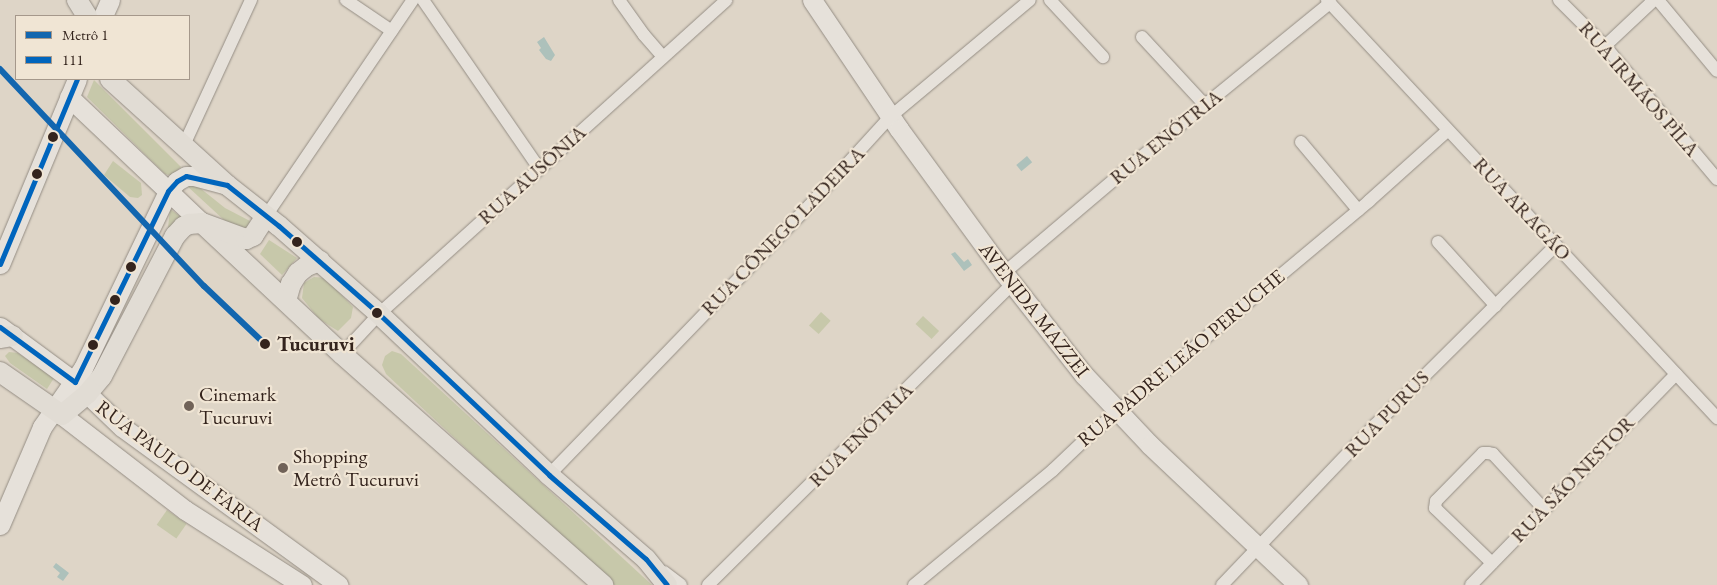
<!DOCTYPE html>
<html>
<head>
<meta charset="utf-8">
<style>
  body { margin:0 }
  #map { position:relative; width:1717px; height:585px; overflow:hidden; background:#ded5c7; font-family:"EB Garamond",serif }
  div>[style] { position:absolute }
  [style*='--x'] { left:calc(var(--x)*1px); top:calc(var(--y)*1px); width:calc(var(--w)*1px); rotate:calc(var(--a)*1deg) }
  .green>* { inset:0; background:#c7c8aa; transform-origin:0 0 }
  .water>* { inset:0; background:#adc1bb; transform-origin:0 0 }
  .roads { filter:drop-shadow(0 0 1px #948d84) drop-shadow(0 0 1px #948d84) }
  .street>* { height:12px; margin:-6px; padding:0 6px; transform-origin:6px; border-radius:6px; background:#e6e1da }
  .secondary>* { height:19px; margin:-9.5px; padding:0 9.5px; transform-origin:9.5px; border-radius:9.5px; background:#e6e1da }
  .primary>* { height:20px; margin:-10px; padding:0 10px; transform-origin:10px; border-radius:10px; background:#e1dcd4 }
  .bus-1>* { height:5px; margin:-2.5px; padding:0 2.5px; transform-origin:2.5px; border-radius:2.5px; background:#0065bd }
  .metro-1>* { height:6px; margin:-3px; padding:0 3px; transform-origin:3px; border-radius:3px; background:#1266af }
  .dots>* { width:14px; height:14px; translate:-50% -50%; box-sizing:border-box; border:2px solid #f0e5d4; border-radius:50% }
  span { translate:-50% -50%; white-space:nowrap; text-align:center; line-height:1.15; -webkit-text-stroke:4.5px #f0e5d4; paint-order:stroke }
  .street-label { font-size:20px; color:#34241d }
  .stop-label { font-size:20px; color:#34241d; font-weight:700 }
  .left { translate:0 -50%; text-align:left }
  .poi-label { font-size:20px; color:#34241d }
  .legend { position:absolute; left:15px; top:15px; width:175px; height:65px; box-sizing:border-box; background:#f0e5d4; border:1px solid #a5988b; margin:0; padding:6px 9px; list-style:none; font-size:15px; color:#34241d }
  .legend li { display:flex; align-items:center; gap:10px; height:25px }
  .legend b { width:25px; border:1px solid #a5988b }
</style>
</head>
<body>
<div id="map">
  <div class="green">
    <i style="clip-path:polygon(94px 80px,181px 167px,172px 176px,165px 174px,87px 97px)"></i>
    <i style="clip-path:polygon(113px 161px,141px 183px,142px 195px,138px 198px,130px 197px,104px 175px)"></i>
    <i style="clip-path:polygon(195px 184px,225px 208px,250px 221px,252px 227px,237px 232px,186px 185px)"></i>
    <i style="clip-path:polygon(170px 209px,181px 217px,182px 223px,168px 228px)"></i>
    <i style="clip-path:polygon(269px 240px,297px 258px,282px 275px,260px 254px)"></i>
    <i style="clip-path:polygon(314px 277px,325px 278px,353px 307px,351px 318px,338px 331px,319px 319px,302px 298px,304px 283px)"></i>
    <i style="left:821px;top:312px;width:13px;height:18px;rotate:42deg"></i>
    <i style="left:923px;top:316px;width:22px;height:11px;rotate:43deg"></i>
    <i style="clip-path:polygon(392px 351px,401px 354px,652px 585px,612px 585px,386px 374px,382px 365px,385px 356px)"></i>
    <i style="clip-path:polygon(9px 352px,18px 353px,54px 378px,47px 389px,10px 363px,5px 356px)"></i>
    <i style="left:167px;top:510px;width:24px;height:18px;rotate:35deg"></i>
  </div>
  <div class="water">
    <i style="clip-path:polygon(544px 37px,555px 55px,551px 61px,546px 59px,539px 50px,541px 48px,537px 42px)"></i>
    <i style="left:1027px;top:156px;width:8px;height:14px;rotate:50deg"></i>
    <i style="clip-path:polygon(955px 252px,964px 262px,968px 259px,972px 265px,964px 271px,951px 254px)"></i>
    <i style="clip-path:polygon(56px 563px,69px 573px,63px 581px,57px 577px,60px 573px,53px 567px)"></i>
  </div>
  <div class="roads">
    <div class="street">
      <i style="--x:346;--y:0;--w:55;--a:34"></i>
      <i style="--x:423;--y:0;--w:204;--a:55.4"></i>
      <i style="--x:619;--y:0;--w:43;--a:54.5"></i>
      <i style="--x:644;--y:35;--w:29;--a:49"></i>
      <i style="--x:1050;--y:0;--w:78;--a:47.1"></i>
      <i style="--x:1327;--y:0;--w:572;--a:46.98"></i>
      <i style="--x:1559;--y:0;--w:65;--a:45"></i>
      <i style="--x:1605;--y:46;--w:174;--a:49.9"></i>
      <i style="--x:1658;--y:0;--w:92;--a:50.3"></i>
      <i style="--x:1142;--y:37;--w:94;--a:47.2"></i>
      <i style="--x:1605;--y:46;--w:67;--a:-43.2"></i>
      <i style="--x:1301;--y:142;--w:89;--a:50"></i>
      <i style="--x:184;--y:145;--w:160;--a:-65.2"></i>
      <i style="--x:266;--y:216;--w:261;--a:-55.8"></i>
      <i style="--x:1438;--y:242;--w:86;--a:47.8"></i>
      <i style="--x:1004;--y:273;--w:172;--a:-40.3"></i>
      <i style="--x:1135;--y:162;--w:252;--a:-39.2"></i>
      <i style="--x:342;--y:354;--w:54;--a:-47.2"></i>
      <i style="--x:379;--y:314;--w:468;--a:-42.1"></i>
      <i style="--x:549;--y:475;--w:386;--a:-46"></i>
      <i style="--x:817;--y:197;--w:108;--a:-47.6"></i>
      <i style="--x:890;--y:117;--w:182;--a:-39.9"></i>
      <i style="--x:1492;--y:563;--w:79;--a:-136"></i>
      <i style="--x:1435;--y:508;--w:7;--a:-82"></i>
      <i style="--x:1436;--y:501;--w:67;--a:-45.6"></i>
      <i style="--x:1483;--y:453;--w:5;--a:0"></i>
      <i style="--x:1488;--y:453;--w:5;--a:11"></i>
      <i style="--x:1493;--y:454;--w:75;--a:47.2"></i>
      <i style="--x:664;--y:572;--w:21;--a:37"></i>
      <i style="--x:708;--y:585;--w:428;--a:-44.7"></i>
      <i style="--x:914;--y:585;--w:180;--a:-39.6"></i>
      <i style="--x:1053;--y:470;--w:55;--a:-43.5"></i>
      <i style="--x:1093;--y:432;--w:360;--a:-39.9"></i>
      <i style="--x:1369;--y:201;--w:106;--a:-41.9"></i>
      <i style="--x:1222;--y:585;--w:221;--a:-46.3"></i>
      <i style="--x:1375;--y:425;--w:255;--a:-44.8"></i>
      <i style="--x:1471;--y:585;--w:294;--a:-45.8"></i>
    </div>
    <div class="secondary">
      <i style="--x:812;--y:0;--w:156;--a:56"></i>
      <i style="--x:899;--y:129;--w:178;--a:53.9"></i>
      <i style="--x:1004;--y:273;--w:130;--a:51.9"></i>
      <i style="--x:1084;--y:375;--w:96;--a:46.7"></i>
      <i style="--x:1150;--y:445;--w:204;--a:43.4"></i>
      <i style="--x:103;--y:16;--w:17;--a:-66"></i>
      <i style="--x:69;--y:97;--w:183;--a:43.5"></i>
      <i style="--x:0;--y:264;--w:200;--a:-67.4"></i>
      <i style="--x:0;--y:327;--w:93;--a:36.3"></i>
      <i style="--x:75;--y:382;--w:65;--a:43.8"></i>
      <i style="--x:122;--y:427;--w:268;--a:36.1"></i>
      <i style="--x:62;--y:415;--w:155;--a:37.7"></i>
      <i style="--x:185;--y:510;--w:139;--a:32.7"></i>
      <i style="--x:0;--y:525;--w:107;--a:-66.8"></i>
      <i style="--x:42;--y:427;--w:72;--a:-55.2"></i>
      <i style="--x:83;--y:368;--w:196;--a:-64.3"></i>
      <i style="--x:168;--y:191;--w:13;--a:-48"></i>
      <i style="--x:177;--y:181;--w:10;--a:-29"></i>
      <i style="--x:186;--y:176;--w:8;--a:0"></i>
      <i style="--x:194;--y:176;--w:34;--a:15"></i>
    </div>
    <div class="primary">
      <i style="--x:77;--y:0;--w:19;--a:58"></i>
      <i style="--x:110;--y:79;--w:158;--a:42.2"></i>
      <i style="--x:227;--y:185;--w:66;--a:38.3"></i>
      <i style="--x:279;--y:226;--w:133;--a:41.3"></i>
      <i style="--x:379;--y:314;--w:234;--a:43.4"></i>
      <i style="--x:549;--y:475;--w:128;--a:40.9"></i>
      <i style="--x:646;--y:559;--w:33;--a:51"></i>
      <i style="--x:202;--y:223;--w:192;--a:43.1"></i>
      <i style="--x:342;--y:354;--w:349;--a:41.5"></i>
      <i style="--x:286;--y:301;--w:18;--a:-74"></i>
      <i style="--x:291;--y:284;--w:13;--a:-58"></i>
      <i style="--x:298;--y:273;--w:11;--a:-38"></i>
      <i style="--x:307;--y:266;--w:14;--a:-21"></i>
      <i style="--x:0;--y:338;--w:13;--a:-9"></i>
      <i style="--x:0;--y:372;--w:75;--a:34.7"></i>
      <i style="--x:62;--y:415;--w:33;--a:-40"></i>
      <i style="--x:87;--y:394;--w:23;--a:-50"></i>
      <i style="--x:102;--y:376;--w:158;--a:-62.5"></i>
      <i style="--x:175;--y:236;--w:12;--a:-48"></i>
      <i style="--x:183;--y:227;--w:7;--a:-27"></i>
      <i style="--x:189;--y:224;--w:13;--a:-4"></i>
      <i style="--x:202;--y:223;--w:47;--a:20"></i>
      <i style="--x:246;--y:239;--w:8;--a:-23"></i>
      <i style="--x:253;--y:236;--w:24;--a:-57"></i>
    </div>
  </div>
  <div class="bus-1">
    <i style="--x:0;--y:264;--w:200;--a:-67.4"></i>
    <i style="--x:0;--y:327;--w:93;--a:36.3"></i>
    <i style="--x:75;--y:382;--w:212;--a:-64"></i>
    <i style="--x:168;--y:191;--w:13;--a:-48"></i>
    <i style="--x:177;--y:181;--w:10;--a:-29"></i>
    <i style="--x:186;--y:176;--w:42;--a:12.4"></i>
    <i style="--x:227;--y:185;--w:66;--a:38.3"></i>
    <i style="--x:279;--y:226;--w:133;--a:41.3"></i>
    <i style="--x:379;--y:314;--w:234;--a:43.4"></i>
    <i style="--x:549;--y:475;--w:128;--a:40.9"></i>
    <i style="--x:646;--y:559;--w:33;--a:51"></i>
  </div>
  <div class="metro-1">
    <i style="--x:0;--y:69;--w:298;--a:46.8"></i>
    <i style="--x:204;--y:286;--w:87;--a:43.6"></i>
  </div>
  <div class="dots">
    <i style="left:53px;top:137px;background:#34241d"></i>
    <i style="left:37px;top:174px;background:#34241d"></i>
    <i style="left:297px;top:242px;background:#34241d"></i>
    <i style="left:131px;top:267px;background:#34241d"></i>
    <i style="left:115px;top:300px;background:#34241d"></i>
    <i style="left:377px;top:313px;background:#34241d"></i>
    <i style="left:265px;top:344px;background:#34241d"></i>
    <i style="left:93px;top:345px;background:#34241d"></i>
    <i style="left:189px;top:406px;background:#706258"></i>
    <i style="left:283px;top:468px;background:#706258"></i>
  </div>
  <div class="street-label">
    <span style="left:1639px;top:89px;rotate:49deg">RUA IRMÃOS PÌLA</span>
    <span style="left:1166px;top:137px;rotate:-39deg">RUA ENÓTRIA</span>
    <span style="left:532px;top:175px;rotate:-42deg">RUA AUSÔNIA</span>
    <span style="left:1522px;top:209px;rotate:47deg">RUA ARAGÃO</span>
    <span style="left:783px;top:231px;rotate:-46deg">RUA CÔNEGO LADEIRA</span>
    <span style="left:1034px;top:310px;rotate:52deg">AVENIDA MAZZEI</span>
    <span style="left:1181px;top:358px;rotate:-40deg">RUA PADRE LEÃO PERUCHE</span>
    <span style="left:1387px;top:414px;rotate:-46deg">RUA PURUS</span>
    <span style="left:861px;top:435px;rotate:-45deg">RUA ENÓTRIA</span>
    <span style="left:180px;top:466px;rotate:37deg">RUA PAULO DE FARIA</span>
    <span style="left:1573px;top:479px;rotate:-46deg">RUA SÃO NESTOR</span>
  </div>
  <div class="stop-label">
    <span class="left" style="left:277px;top:344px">Tucuruvi</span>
  </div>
  <div class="poi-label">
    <span class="left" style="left:199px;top:406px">Cinemark<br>Tucuruvi</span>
    <span class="left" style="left:293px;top:468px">Shopping<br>Metrô Tucuruvi</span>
  </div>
  <ul class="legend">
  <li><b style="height:6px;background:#1266af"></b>Metrô 1</li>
  <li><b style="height:6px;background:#0065bd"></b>111</li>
  </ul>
</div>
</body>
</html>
